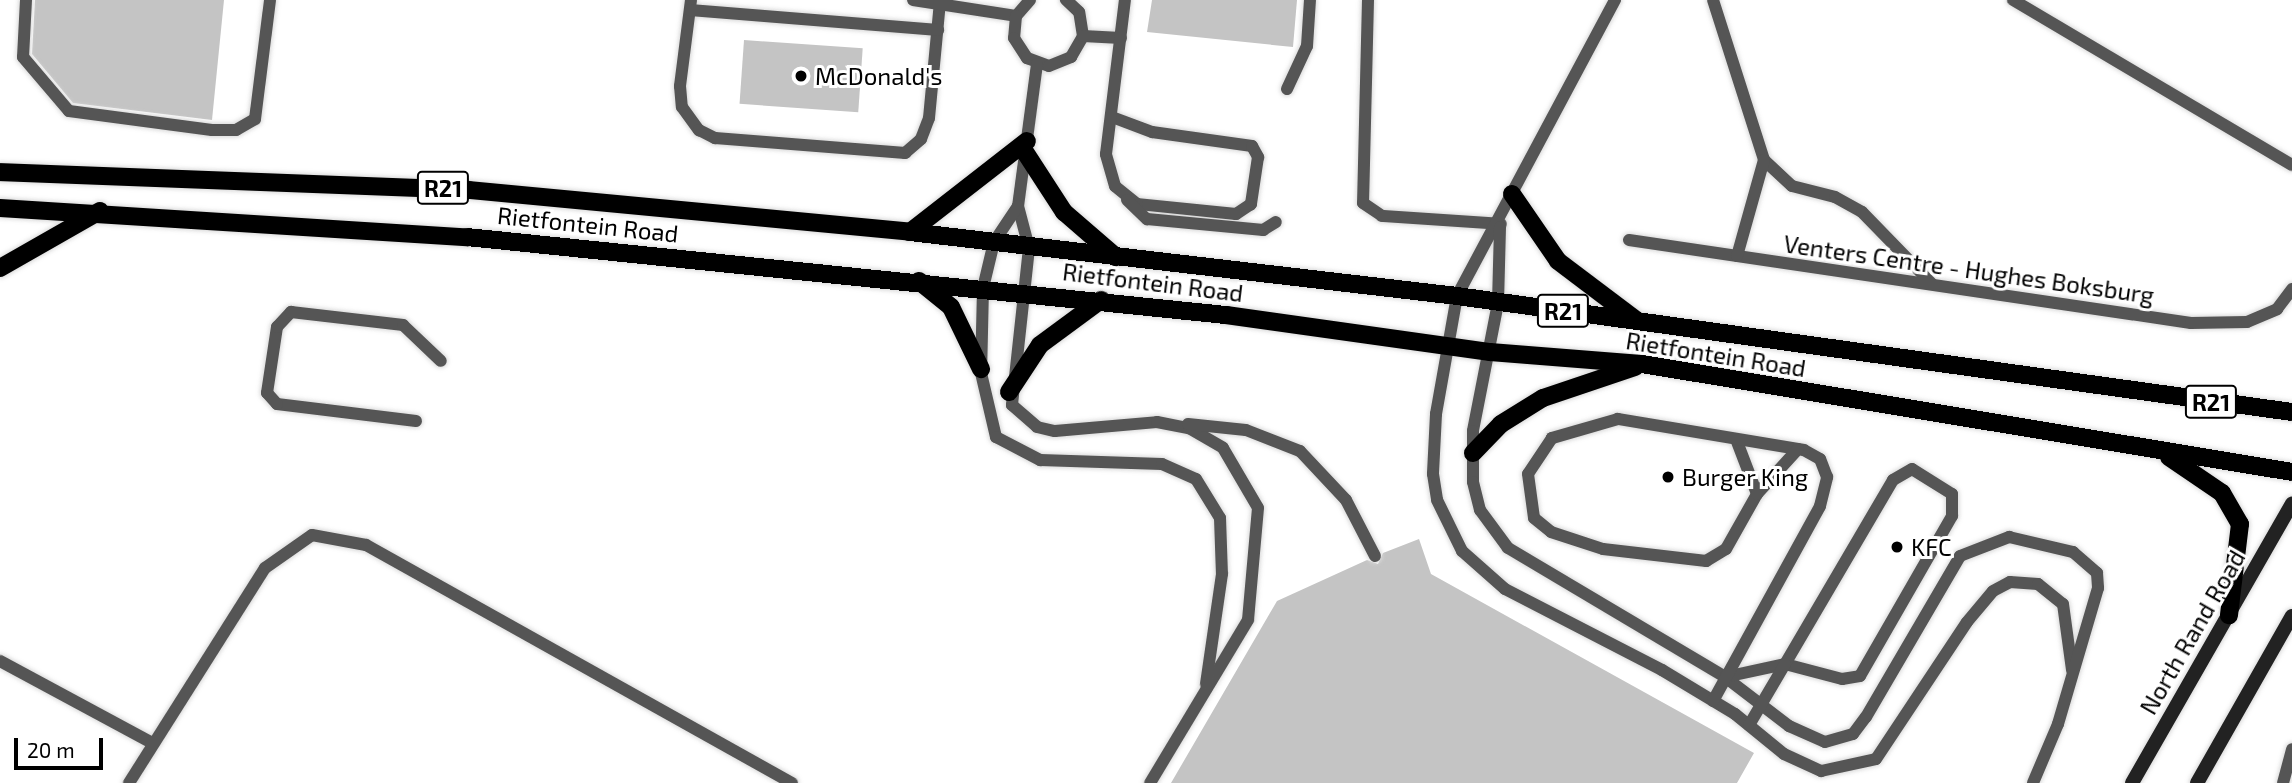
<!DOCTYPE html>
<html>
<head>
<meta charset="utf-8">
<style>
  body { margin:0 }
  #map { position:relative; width:2292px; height:783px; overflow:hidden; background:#fff; font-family:"Exo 2",sans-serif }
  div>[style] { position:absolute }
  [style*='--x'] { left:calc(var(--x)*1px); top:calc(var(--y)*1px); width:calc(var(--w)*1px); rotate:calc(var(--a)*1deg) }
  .building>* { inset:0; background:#c4c4c4; transform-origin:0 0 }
  .roads { filter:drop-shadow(0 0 2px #dbdbdb) drop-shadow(0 0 2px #dbdbdb) }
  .lane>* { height:12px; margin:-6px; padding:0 6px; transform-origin:6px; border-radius:6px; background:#555 }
  .secondary>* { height:14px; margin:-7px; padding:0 7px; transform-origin:7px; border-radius:7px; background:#222 }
  .primary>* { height:18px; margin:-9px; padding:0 9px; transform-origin:9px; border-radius:9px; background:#000 }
  .dots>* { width:19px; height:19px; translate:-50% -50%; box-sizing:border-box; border:4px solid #fff; border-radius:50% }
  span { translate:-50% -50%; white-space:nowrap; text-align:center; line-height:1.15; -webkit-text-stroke:6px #fff; paint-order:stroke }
  .shield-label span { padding:2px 5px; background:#fff; border:2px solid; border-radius:5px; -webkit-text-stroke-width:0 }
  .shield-label { font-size:23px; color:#000; font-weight:700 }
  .poi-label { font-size:24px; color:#000 }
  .left { translate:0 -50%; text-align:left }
  .street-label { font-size:24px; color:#000 }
  .scale { position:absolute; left:14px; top:738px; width:89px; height:32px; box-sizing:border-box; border:4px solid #000; border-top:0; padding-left:9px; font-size:21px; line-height:24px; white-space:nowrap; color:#000; -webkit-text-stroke:5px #fff; paint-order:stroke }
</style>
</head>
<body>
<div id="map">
  <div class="building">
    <i style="clip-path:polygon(35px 0,224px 0,212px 120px,73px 103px,32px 54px)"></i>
    <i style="clip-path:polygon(1152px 0,1297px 0,1293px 47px,1147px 32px)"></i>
    <i style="left:744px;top:40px;width:119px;height:64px;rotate:4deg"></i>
    <i style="clip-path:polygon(1419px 539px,1431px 574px,1754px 753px,1737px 783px,1171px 783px,1277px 601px,1367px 560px,1378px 564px,1383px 553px)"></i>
  </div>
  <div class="roads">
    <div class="lane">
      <i style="--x:26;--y:0;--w:57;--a:93"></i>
      <i style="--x:23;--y:57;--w:71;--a:49.6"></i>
      <i style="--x:69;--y:111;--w:144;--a:7.6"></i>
      <i style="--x:212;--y:130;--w:24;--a:0"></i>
      <i style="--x:236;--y:130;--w:22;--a:-30"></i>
      <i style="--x:255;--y:119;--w:120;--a:-82.8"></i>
      <i style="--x:691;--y:0;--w:87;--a:97.3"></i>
      <i style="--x:680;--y:86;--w:21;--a:85"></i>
      <i style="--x:682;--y:107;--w:29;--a:54"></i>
      <i style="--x:699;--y:130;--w:18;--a:27"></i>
      <i style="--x:715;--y:138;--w:191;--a:4.5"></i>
      <i style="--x:905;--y:153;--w:21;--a:-41"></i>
      <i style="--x:921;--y:139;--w:22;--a:-69"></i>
      <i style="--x:929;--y:118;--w:117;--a:-84.6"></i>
      <i style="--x:913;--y:0;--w:104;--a:8.8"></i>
      <i style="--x:1030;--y:0;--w:21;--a:131"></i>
      <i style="--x:1016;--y:16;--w:22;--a:95"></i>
      <i style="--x:1014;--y:38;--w:24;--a:57"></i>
      <i style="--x:1027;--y:58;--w:23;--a:20"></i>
      <i style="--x:1049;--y:66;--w:24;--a:-22"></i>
      <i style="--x:1071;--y:57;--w:24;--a:-60"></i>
      <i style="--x:1083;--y:36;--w:24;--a:-99"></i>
      <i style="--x:1079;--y:12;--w:18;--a:-137"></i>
      <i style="--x:1368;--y:0;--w:203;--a:91.4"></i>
      <i style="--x:1363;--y:203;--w:23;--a:34"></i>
      <i style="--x:1382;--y:216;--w:119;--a:3.8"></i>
      <i style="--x:1615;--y:0;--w:336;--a:118.1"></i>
      <i style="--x:1457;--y:296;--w:120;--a:100.1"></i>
      <i style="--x:1436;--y:414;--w:60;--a:92.9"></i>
      <i style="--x:1433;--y:474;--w:26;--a:81"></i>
      <i style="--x:1437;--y:500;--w:57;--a:63.9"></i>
      <i style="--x:1462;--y:551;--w:57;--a:41.5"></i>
      <i style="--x:1505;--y:589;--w:177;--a:27.3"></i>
      <i style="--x:1662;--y:670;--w:85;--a:31.1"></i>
      <i style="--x:1735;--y:714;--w:63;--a:39.2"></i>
      <i style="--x:1784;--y:754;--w:41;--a:24.7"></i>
      <i style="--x:1821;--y:771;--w:56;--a:-12.3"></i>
      <i style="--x:1876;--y:759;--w:164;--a:-56.4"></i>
      <i style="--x:1967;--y:622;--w:40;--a:-50"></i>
      <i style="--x:1993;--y:591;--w:19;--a:-28"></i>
      <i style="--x:2010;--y:582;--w:28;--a:4"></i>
      <i style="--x:2038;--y:584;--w:32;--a:39"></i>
      <i style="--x:2063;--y:604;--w:67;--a:82.2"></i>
      <i style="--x:1713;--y:0;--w:168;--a:72.3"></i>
      <i style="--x:1764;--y:160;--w:38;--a:43"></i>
      <i style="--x:1792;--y:186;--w:44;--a:14.3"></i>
      <i style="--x:1835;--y:197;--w:31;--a:29"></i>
      <i style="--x:1862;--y:212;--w:100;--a:45.8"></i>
      <i style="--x:2013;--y:0;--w:324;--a:30.6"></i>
      <i style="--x:690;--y:10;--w:249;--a:4.6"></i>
      <i style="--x:1083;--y:36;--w:38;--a:3"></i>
      <i style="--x:1037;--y:64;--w:143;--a:97.6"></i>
      <i style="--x:1018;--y:206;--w:43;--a:75.3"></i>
      <i style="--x:1029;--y:248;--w:158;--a:96.2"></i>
      <i style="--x:1012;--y:405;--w:33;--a:41"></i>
      <i style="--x:1037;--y:427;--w:18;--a:13"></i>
      <i style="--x:1055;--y:431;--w:102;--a:-5"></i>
      <i style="--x:1157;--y:422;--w:33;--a:11"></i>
      <i style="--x:1189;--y:428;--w:39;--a:30"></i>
      <i style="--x:1223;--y:448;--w:69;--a:59.7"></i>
      <i style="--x:1258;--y:508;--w:112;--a:95.1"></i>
      <i style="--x:1248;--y:620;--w:190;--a:121"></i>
      <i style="--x:1287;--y:89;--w:47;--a:-65.1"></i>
      <i style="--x:1307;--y:46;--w:46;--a:-86.3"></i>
      <i style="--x:1112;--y:117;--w:43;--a:20.6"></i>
      <i style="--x:1152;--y:132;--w:101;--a:8"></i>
      <i style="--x:1252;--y:146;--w:13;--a:61"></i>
      <i style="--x:1258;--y:157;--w:48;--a:98.5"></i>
      <i style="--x:1251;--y:204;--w:18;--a:146"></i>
      <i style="--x:1236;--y:214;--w:100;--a:-174.2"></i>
      <i style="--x:1137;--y:204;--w:28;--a:-141"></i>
      <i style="--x:1115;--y:186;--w:33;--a:-106"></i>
      <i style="--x:1106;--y:154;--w:155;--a:-83"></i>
      <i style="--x:1127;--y:200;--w:28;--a:44"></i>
      <i style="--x:1147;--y:219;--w:117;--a:5.4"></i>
      <i style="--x:1263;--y:230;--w:15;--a:-32"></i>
      <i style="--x:1018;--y:206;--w:43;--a:123.7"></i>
      <i style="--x:994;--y:242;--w:47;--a:103.4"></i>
      <i style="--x:983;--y:288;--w:85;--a:91.3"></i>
      <i style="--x:981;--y:373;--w:66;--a:76.8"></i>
      <i style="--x:996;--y:437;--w:50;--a:27.6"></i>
      <i style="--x:1040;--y:460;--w:122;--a:1.9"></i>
      <i style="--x:1162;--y:464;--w:37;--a:24"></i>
      <i style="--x:1196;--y:479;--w:46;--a:58.4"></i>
      <i style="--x:1220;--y:518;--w:56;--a:88"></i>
      <i style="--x:1222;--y:574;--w:111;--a:98.3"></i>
      <i style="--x:1500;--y:227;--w:76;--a:91.5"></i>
      <i style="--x:1498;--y:303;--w:130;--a:101.1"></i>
      <i style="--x:1473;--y:431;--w:51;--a:90"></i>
      <i style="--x:1473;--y:482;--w:29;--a:76"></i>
      <i style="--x:1480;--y:510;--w:47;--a:53.6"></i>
      <i style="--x:1508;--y:548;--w:252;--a:30.7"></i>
      <i style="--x:1725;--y:677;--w:81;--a:37.4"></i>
      <i style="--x:1789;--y:726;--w:39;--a:24"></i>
      <i style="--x:1825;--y:742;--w:29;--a:-16"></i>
      <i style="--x:1853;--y:734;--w:21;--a:-53"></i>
      <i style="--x:1866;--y:717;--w:186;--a:-59.7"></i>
      <i style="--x:1960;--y:556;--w:53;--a:-21.2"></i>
      <i style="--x:2009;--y:537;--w:66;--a:13.2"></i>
      <i style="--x:2073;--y:552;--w:32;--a:41"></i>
      <i style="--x:2097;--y:573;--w:15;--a:86"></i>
      <i style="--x:2098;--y:588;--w:142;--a:106.4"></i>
      <i style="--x:2058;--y:724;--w:64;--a:113"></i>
      <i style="--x:1629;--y:240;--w:568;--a:8.4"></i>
      <i style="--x:2191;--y:323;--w:56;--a:-1"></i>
      <i style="--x:2247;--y:322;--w:33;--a:-23"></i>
      <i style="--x:2277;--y:309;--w:25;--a:-53"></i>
      <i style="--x:1737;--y:256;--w:100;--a:-74.3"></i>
      <i style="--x:416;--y:421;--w:140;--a:-173"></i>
      <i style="--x:277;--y:404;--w:15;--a:-132"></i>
      <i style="--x:267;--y:393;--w:67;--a:-81.4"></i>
      <i style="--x:277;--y:327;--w:21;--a:-47"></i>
      <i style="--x:291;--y:312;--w:113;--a:6.6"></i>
      <i style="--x:403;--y:325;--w:52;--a:43.5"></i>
      <i style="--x:1188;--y:424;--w:58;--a:5.9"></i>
      <i style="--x:1246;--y:430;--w:58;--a:21.3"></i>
      <i style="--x:1300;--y:451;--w:67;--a:46.8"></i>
      <i style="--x:1346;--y:500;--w:63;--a:62.6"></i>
      <i style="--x:1736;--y:439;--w:59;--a:69.1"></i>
      <i style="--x:0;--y:661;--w:173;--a:28.3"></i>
      <i style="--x:1725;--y:677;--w:61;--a:-12.2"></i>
      <i style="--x:1785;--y:664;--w:59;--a:14.7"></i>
      <i style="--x:1842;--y:679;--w:18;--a:-9"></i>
      <i style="--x:1860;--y:676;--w:185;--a:-60.1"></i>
      <i style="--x:1952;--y:516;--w:22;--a:-90"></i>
      <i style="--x:1952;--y:494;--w:47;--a:-148"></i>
      <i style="--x:1912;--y:469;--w:22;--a:150"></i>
      <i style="--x:1893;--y:480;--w:213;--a:120.4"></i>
      <i style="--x:1785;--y:664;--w:71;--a:120.5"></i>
      <i style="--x:1713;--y:701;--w:222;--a:-61.2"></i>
      <i style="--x:1820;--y:506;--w:30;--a:-76"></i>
      <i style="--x:1827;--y:477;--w:19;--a:-111"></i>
      <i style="--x:1820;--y:459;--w:18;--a:-151"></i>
      <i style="--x:1804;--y:450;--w:189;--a:-170.5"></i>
      <i style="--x:1618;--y:419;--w:69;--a:163.9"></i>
      <i style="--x:1552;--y:438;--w:43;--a:123.7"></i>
      <i style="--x:1528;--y:474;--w:44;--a:82.2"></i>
      <i style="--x:1534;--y:518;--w:22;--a:39"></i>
      <i style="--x:1551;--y:532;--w:55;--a:18.1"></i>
      <i style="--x:1603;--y:549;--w:104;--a:6.6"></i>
      <i style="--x:1706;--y:561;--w:23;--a:-31"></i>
      <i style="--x:1726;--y:549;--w:63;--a:-60.6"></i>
      <i style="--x:1757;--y:494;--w:61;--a:-47.7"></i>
      <i style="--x:129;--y:783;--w:254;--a:-57.7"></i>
      <i style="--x:265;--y:568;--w:57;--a:-35.1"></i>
      <i style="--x:312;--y:535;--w:55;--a:10.5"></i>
      <i style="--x:366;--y:545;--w:488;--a:29.2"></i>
      <i style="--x:2283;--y:783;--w:35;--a:-75"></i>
    </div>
    <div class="secondary">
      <i style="--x:2132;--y:783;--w:322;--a:-60.2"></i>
      <i style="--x:2197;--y:783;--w:192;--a:-60.4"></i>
    </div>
    <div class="primary">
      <i style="--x:1025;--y:152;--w:72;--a:57"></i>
      <i style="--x:1064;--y:212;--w:69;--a:40.9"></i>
      <i style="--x:0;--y:172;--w:469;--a:2.2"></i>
      <i style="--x:469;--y:190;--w:443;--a:5.4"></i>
      <i style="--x:910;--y:232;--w:551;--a:6.67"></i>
      <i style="--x:1457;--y:296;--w:843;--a:7.91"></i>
      <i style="--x:1512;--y:194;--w:81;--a:55.5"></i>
      <i style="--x:1558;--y:261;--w:98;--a:37.1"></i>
      <i style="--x:0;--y:208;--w:468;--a:3.6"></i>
      <i style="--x:467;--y:237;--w:763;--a:5.87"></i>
      <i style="--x:1226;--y:315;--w:267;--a:8"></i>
      <i style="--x:1490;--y:352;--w:152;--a:4.5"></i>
      <i style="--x:1642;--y:364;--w:659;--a:9.43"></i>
      <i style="--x:910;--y:232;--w:148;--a:-37.9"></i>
      <i style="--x:0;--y:268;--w:115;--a:-29.7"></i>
      <i style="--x:919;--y:281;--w:41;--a:39.1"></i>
      <i style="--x:951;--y:307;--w:69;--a:64.2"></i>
      <i style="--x:1009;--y:392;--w:56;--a:-56.6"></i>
      <i style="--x:1040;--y:345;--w:76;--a:-36.4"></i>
      <i style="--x:1473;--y:453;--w:40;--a:-46"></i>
      <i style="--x:1501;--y:424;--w:49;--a:-31.8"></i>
      <i style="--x:1543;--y:398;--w:97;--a:-18.6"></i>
      <i style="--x:2169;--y:457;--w:64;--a:34.2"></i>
      <i style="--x:2222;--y:493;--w:36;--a:60"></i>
      <i style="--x:2240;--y:524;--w:92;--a:96.9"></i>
    </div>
  </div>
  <div class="dots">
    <i style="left:801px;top:76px;background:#000"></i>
    <i style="left:1668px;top:477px;background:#000"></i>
    <i style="left:1897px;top:547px;background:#000"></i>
  </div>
  <div class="shield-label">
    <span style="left:443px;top:188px">R21</span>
    <span style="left:1563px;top:311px">R21</span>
    <span style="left:2211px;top:402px">R21</span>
  </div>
  <div class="poi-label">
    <span class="left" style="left:815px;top:76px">McDonald's</span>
    <span class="left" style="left:1682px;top:477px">Burger King</span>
    <span class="left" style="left:1911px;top:547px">KFC</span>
  </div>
  <div class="street-label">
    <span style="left:588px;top:224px;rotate:6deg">Rietfontein Road</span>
    <span style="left:1969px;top:269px;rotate:8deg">Venters Centre - Hughes Boksburg</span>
    <span style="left:1153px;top:282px;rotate:7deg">Rietfontein Road</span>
    <span style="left:1716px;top:354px;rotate:9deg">Rietfontein Road</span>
    <span style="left:2192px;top:632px;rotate:-60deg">North Rand Road</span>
  </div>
  <div class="scale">20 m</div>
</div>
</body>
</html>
